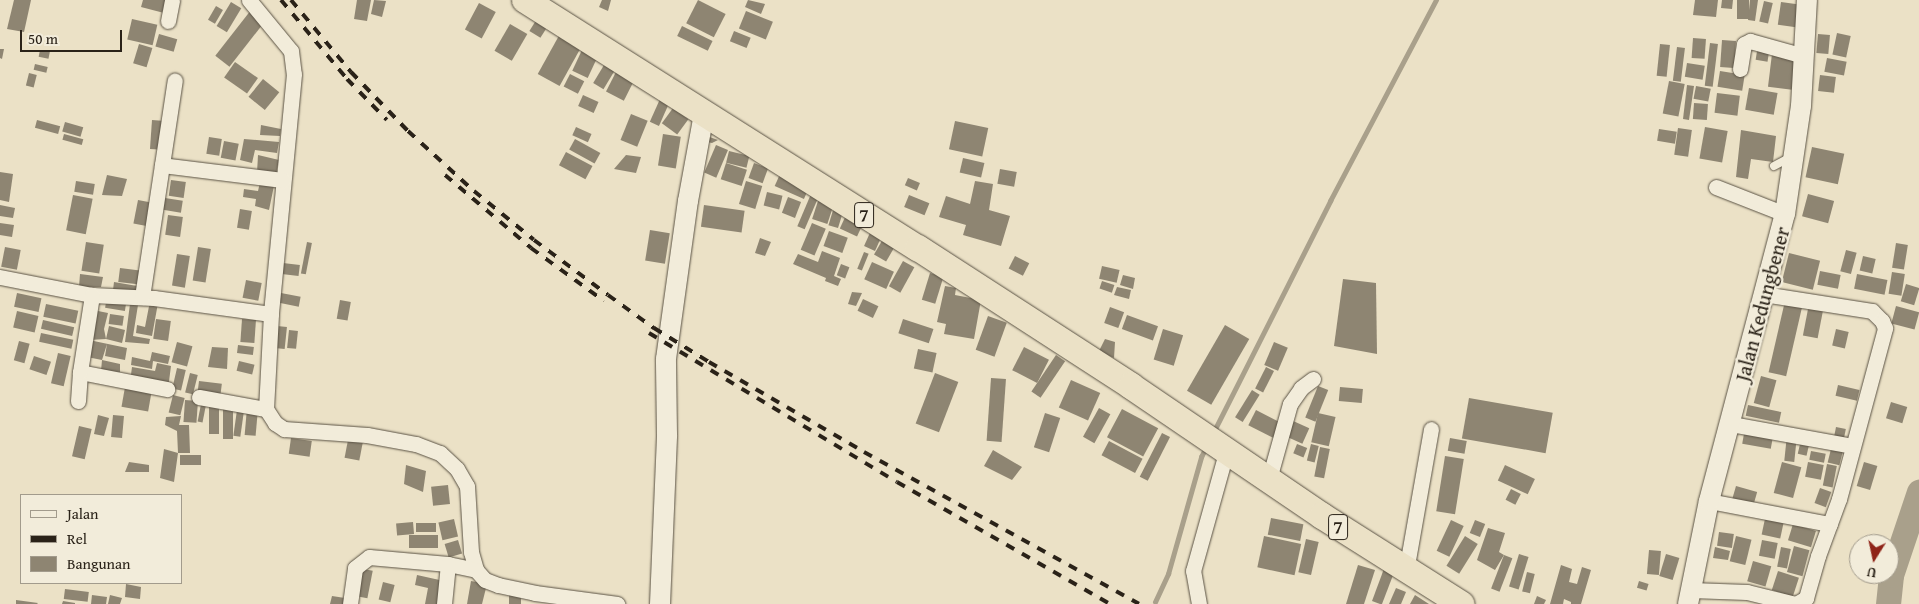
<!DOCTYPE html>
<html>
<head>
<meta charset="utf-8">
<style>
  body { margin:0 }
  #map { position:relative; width:1919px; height:604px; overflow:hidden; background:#ebe1c6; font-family:"Gentium Book Plus",serif }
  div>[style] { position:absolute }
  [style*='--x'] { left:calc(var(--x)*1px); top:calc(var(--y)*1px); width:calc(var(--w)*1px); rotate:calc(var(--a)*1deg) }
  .stream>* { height:4.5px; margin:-2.25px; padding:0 2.25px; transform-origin:2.25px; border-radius:2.25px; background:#a9a08b }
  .river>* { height:25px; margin:-12.5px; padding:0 12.5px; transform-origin:12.5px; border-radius:12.5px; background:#a9a08b }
  .building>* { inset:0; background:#8e8572; transform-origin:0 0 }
  .roads { filter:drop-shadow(0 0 1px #5a5244) drop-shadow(0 0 1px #5a5244) }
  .lane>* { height:8px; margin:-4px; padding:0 4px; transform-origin:4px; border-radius:4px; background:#f2ecda }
  .street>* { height:15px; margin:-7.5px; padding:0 7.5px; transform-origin:7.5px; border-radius:7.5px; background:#f2ecda }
  .secondary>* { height:20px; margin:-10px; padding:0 10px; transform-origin:10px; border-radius:10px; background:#f2ecda }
  .highway>* { height:26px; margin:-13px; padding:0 13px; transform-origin:13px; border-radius:13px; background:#ebe1c6 }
  .rail>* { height:4px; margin-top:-2px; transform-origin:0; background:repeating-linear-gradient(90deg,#2a2218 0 9px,transparent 0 18px) }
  span { translate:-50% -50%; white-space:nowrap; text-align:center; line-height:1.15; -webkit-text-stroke:5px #f2ecda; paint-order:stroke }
  .shield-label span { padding:1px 4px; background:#f2ecda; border:1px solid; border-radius:4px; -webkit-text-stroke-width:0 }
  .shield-label { font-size:19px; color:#2a2218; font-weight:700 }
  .street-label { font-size:20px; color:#2a2218 }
  .legend { position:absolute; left:20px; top:494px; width:162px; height:90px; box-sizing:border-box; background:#f2ecda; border:1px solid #a29b8c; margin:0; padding:6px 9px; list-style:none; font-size:15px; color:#2a2218 }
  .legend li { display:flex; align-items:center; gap:10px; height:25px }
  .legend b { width:25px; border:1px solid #a29b8c }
  .north { position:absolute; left:1849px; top:534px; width:50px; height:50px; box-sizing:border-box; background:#f2ecda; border:1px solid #a29b8c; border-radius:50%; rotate:190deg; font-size:14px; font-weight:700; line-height:20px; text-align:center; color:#2a2218 }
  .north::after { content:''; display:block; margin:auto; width:18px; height:22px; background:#8f2418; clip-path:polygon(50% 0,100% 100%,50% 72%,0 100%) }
  .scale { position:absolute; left:20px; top:30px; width:102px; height:22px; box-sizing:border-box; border:2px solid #2a2218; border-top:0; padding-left:6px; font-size:15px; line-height:18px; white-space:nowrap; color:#2a2218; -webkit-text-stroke:4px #f2ecda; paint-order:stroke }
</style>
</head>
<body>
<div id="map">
  <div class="stream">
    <i style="--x:1214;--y:431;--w:258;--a:-63.2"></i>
    <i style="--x:1330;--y:201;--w:227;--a:-62.2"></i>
    <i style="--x:1155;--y:602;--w:31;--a:-65"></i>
    <i style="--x:1168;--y:574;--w:122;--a:-74.2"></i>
    <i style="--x:1201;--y:457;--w:11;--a:-63"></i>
  </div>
  <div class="river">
    <i style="--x:1888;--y:604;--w:29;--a:-84"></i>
    <i style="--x:1891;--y:575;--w:88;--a:-71.4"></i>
  </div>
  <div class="building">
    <i style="clip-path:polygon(14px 0,31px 0,24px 32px,7px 29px)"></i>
    <i style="clip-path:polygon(143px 0,168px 0,164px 13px,141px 7px)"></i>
    <i style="clip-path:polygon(357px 0,371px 0,367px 21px,354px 19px)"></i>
    <i style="clip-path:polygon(374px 0,386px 1px,382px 17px,371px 14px)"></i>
    <i style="clip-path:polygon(602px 0,611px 0,608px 11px,599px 7px)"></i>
    <i style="left:698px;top:0;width:31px;height:26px;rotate:27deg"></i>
    <i style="clip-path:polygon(748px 0,765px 4px,761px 14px,745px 7px)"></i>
    <i style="clip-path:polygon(1695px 0,1718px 0,1716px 17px,1693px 15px)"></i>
    <i style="clip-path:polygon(1722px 0,1733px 0,1732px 9px,1721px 8px)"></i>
    <i style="left:1737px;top:0;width:12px;height:19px"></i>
    <i style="clip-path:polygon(1750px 0,1758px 0,1755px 21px,1748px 20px)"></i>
    <i style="left:1764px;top:1px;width:9px;height:21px;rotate:13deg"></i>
    <i style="left:231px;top:2px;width:12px;height:28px;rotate:31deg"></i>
    <i style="left:1781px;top:2px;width:22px;height:23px;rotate:8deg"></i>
    <i style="left:479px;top:3px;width:19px;height:30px;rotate:28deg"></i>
    <i style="left:216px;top:6px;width:8px;height:16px;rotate:30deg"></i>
    <i style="left:251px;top:10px;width:18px;height:58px;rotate:38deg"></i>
    <i style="left:746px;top:11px;width:29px;height:19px;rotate:22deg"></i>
    <i style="left:540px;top:14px;width:13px;height:20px;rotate:32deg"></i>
    <i style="left:132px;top:19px;width:26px;height:21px;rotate:13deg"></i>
    <i style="left:510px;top:24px;width:20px;height:31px;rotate:30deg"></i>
    <i style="left:682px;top:26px;width:34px;height:11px;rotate:26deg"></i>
    <i style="left:734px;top:31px;width:18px;height:11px;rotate:22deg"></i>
    <i style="left:561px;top:32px;width:25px;height:48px;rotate:29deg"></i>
    <i style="left:1837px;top:33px;width:14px;height:22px;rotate:12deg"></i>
    <i style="left:159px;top:34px;width:19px;height:13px;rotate:16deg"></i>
    <i style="left:1818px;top:34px;width:12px;height:19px;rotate:5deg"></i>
    <i style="left:1693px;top:38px;width:13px;height:20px;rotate:4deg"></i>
    <i style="left:1722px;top:40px;width:14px;height:27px;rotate:4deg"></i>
    <i style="left:1710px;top:43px;width:8px;height:43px;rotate:7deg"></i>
    <i style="left:139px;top:44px;width:14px;height:20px;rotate:17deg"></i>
    <i style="left:1660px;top:44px;width:10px;height:32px;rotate:6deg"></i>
    <i style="left:1758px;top:45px;width:12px;height:15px;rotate:9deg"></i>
    <i style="left:1677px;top:47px;width:8px;height:34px;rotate:7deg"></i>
    <i style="clip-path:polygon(0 49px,4px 49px,2px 59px,0 58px)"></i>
    <i style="left:40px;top:50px;width:10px;height:7px;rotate:11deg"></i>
    <i style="left:582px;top:50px;width:17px;height:23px;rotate:25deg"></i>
    <i style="left:1772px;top:54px;width:24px;height:33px;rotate:7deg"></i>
    <i style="left:1827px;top:58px;width:20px;height:14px;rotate:11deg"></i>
    <i style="left:235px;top:62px;width:28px;height:19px;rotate:35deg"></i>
    <i style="left:1687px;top:63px;width:18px;height:14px;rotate:9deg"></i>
    <i style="left:35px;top:64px;width:13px;height:6px;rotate:13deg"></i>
    <i style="left:604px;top:65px;width:12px;height:21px;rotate:31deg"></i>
    <i style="left:1720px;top:71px;width:25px;height:16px;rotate:9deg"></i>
    <i style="left:616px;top:72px;width:20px;height:22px;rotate:27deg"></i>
    <i style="left:29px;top:73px;width:8px;height:13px;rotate:14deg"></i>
    <i style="left:570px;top:74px;width:16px;height:14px;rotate:27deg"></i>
    <i style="left:1820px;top:75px;width:16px;height:16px;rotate:7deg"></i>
    <i style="left:263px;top:79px;width:21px;height:23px;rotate:39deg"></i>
    <i style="left:1669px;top:81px;width:16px;height:33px;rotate:11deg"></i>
    <i style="clip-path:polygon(1687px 85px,1694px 86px,1689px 120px,1683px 119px)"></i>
    <i style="left:1696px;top:86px;width:15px;height:13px;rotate:11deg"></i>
    <i style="left:1749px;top:88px;width:29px;height:22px;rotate:10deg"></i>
    <i style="left:1717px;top:93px;width:23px;height:20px;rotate:7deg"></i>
    <i style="left:583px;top:95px;width:17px;height:12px;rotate:24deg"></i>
    <i style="left:660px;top:99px;width:10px;height:25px;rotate:24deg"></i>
    <i style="left:1694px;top:103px;width:14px;height:16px;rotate:4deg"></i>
    <i style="left:673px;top:108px;width:19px;height:19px;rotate:36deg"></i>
    <i style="left:631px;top:114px;width:18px;height:28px;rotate:22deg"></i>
    <i style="left:37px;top:120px;width:24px;height:8px;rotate:15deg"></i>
    <i style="left:152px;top:120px;width:13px;height:29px;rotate:4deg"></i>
    <i style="left:955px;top:121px;width:34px;height:29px;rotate:12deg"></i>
    <i style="left:65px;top:122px;width:19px;height:10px;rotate:16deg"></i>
    <i style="clip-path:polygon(261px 125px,281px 129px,280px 136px,260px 135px)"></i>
    <i style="left:576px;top:127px;width:17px;height:9px;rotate:24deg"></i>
    <i style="left:1705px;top:127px;width:23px;height:32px;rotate:10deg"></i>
    <i style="left:1678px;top:128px;width:14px;height:27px;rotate:8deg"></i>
    <i style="left:1659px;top:129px;width:18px;height:12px;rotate:9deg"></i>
    <i style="clip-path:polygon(1741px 130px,1776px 136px,1773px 162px,1751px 159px,1748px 179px,1736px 177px)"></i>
    <i style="left:64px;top:134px;width:20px;height:6px;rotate:15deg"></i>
    <i style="left:663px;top:134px;width:18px;height:32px;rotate:9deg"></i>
    <i style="clip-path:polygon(704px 135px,718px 140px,712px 143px,703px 141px)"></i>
    <i style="left:209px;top:137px;width:13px;height:17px;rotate:9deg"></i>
    <i style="clip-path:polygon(244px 139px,279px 142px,277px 153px,255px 150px,252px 163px,240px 160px)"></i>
    <i style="left:575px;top:139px;width:29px;height:12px;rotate:29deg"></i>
    <i style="left:224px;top:141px;width:15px;height:17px;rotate:11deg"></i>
    <i style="left:716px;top:145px;width:13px;height:30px;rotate:23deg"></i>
    <i style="left:1812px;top:147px;width:33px;height:31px;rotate:12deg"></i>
    <i style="left:729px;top:151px;width:21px;height:12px;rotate:14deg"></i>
    <i style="left:566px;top:152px;width:30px;height:15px;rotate:28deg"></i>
    <i style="clip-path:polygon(258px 155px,279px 160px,276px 174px,257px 173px)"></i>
    <i style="clip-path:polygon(626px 155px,641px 157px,636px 173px,614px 169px)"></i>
    <i style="left:963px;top:158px;width:22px;height:15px;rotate:13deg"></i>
    <i style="left:726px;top:163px;width:22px;height:17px;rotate:18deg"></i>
    <i style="left:754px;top:163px;width:15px;height:16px;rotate:20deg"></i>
    <i style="left:1000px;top:169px;width:17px;height:15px;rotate:10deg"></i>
    <i style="clip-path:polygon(0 172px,13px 174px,9px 202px,0 200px)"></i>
    <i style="left:780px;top:174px;width:32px;height:13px;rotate:24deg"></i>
    <i style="clip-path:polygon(107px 175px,127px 179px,122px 196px,102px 195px)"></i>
    <i style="clip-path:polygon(261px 178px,275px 181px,269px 210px,255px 206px,256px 199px,243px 197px,244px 189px,258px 191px)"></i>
    <i style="left:908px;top:178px;width:13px;height:8px;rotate:23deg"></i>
    <i style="left:171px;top:180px;width:15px;height:16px;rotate:8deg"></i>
    <i style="left:76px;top:181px;width:19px;height:11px;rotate:9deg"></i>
    <i style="left:746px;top:181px;width:17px;height:24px;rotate:17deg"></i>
    <i style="clip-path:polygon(975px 181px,993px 184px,989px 210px,1010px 216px,1001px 246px,963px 235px,966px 225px,939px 217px,946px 196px,970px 204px)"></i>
    <i style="left:767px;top:192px;width:16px;height:14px;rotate:14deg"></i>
    <i style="left:811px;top:194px;width:8px;height:35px;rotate:23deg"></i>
    <i style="left:1808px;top:194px;width:27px;height:23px;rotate:15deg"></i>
    <i style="left:73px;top:195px;width:20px;height:36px;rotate:11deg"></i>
    <i style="left:909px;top:195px;width:22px;height:13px;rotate:22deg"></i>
    <i style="left:788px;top:197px;width:14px;height:17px;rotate:21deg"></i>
    <i style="left:165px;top:198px;width:18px;height:12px;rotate:9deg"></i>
    <i style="left:138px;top:200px;width:16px;height:24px;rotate:11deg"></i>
    <i style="left:818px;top:201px;width:16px;height:19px;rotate:18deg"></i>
    <i style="clip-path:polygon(0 205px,15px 208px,13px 218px,0 216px)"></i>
    <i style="left:704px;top:205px;width:41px;height:22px;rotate:8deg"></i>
    <i style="left:834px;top:207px;width:10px;height:19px;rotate:17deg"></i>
    <i style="left:240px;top:209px;width:12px;height:19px;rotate:9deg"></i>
    <i style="left:847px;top:213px;width:19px;height:17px;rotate:25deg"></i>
    <i style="left:168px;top:215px;width:15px;height:20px;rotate:8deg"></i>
    <i style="clip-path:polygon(0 223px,14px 225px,12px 237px,0 235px)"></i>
    <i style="left:812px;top:223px;width:15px;height:29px;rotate:23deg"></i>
    <i style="left:873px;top:226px;width:12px;height:22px;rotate:24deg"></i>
    <i style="left:650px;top:230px;width:20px;height:31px;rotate:9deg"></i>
    <i style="left:829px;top:231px;width:20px;height:16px;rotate:20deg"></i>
    <i style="clip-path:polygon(760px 238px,771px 242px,765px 256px,755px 253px)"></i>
    <i style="left:883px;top:239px;width:14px;height:18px;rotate:30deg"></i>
    <i style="left:86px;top:242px;width:18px;height:29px;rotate:9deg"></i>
    <i style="left:307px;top:242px;width:5px;height:32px;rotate:11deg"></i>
    <i style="left:1896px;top:243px;width:12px;height:25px;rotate:9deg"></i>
    <i style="left:5px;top:247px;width:16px;height:20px;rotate:11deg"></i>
    <i style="left:198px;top:247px;width:13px;height:34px;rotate:9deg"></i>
    <i style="left:1846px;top:250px;width:11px;height:22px;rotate:15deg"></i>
    <i style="clip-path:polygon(822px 251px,840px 258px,834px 276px,841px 279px,838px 286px,825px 281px,826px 278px,793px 264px,798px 254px,818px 262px)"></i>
    <i style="left:864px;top:252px;width:5px;height:18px;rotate:22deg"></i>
    <i style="left:1789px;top:253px;width:32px;height:30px;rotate:14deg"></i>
    <i style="left:177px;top:254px;width:13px;height:32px;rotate:9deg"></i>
    <i style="left:1015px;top:256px;width:16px;height:14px;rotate:27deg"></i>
    <i style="left:1863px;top:256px;width:13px;height:15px;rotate:13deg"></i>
    <i style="left:903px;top:261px;width:13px;height:29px;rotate:29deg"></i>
    <i style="left:872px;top:262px;width:24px;height:19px;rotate:24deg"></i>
    <i style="left:283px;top:263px;width:17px;height:11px;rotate:7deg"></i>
    <i style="left:841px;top:264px;width:9px;height:12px;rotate:21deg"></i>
    <i style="left:1102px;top:266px;width:18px;height:13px;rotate:13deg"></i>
    <i style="left:120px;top:268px;width:24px;height:14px;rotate:7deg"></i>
    <i style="left:1820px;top:271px;width:21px;height:14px;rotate:11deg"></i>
    <i style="left:1892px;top:272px;width:13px;height:22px;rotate:9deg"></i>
    <i style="left:930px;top:273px;width:14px;height:28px;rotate:17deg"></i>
    <i style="clip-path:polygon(80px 274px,103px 277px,101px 287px,79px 287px)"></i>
    <i style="left:1857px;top:274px;width:31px;height:15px;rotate:11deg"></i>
    <i style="clip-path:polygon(1123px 275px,1135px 278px,1133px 289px,1120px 285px)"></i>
    <i style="clip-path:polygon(1343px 279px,1376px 283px,1377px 354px,1334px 346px)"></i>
    <i style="left:246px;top:280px;width:16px;height:18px;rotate:11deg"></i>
    <i style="left:1102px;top:281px;width:13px;height:8px;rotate:18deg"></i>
    <i style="clip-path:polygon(114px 282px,143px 287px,142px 293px,113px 290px)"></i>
    <i style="left:1906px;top:284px;width:14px;height:18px;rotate:17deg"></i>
    <i style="clip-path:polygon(945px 286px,956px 288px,955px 295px,981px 300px,974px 339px,944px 334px,946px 324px,937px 322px)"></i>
    <i style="clip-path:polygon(1117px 287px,1131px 290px,1129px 299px,1114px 295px)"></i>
    <i style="clip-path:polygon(852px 292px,862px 293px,856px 306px,848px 304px)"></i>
    <i style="left:17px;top:293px;width:25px;height:14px;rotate:12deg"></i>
    <i style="left:281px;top:293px;width:20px;height:10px;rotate:11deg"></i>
    <i style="left:107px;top:296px;width:20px;height:12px;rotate:9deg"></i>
    <i style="left:863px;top:299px;width:17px;height:13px;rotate:25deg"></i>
    <i style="left:340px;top:300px;width:11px;height:19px;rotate:10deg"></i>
    <i style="clip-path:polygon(150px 301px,158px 303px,152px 336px,136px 333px,137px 325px,145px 327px)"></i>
    <i style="left:1785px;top:301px;width:18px;height:73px;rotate:13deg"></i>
    <i style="left:46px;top:304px;width:33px;height:13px;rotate:12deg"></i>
    <i style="clip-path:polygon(130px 304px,138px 305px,133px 336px,150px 339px,149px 344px,125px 342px)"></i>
    <i style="left:1809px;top:304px;width:15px;height:32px;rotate:11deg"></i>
    <i style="left:1896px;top:306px;width:24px;height:18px;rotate:15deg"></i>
    <i style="left:1110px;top:307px;width:15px;height:17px;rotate:20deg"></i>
    <i style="clip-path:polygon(93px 310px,108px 313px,104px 329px,106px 339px,109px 326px,125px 330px,122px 343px,106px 339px,89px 340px,127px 348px,125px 360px,105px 356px,107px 344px,102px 360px,120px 364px,120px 372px,101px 371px,102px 360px,87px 357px)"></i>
    <i style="left:17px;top:311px;width:22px;height:17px;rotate:13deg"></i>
    <i style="left:110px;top:314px;width:14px;height:10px;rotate:8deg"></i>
    <i style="left:1127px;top:315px;width:33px;height:15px;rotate:20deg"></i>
    <i style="left:988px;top:316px;width:20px;height:36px;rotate:20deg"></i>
    <i style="left:156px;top:319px;width:15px;height:20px;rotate:8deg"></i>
    <i style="left:242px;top:319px;width:14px;height:23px;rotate:4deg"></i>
    <i style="left:903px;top:319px;width:32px;height:15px;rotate:18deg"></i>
    <i style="left:43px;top:320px;width:32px;height:9px;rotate:13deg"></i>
    <i style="left:1225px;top:325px;width:28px;height:76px;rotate:30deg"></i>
    <i style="left:277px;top:326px;width:10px;height:22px;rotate:6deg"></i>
    <i style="left:1163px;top:329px;width:21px;height:32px;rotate:17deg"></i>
    <i style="left:1836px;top:329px;width:13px;height:17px;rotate:13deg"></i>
    <i style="left:289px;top:330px;width:9px;height:18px;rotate:6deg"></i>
    <i style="left:41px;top:333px;width:33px;height:9px;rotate:12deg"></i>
    <i style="clip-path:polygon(1105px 339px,1115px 342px,1114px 358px,1099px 351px)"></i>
    <i style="left:19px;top:341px;width:11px;height:20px;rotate:15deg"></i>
    <i style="left:177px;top:342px;width:16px;height:21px;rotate:15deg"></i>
    <i style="left:1274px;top:342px;width:15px;height:25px;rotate:23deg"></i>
    <i style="left:238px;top:345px;width:16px;height:8px;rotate:7deg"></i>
    <i style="clip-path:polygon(212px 347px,228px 348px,227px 369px,208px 367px)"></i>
    <i style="left:1024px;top:347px;width:28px;height:26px;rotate:27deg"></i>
    <i style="left:918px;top:349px;width:19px;height:20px;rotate:12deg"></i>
    <i style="clip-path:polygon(152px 352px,170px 356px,168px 364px,153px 361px,152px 369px,131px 365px,132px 357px,150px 361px)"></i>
    <i style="left:58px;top:353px;width:13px;height:31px;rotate:13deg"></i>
    <i style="left:1056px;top:355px;width:11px;height:44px;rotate:34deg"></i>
    <i style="left:34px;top:356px;width:18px;height:14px;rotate:19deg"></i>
    <i style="left:239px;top:361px;width:16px;height:10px;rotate:14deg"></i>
    <i style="clip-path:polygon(157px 363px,171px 366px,168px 389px,130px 382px,132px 367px,155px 371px)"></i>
    <i style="left:1266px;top:367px;width:9px;height:24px;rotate:27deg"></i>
    <i style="left:177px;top:368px;width:9px;height:21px;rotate:13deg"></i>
    <i style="left:190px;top:373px;width:8px;height:20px;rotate:14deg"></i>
    <i style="left:935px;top:373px;width:25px;height:54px;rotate:21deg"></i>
    <i style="left:1761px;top:376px;width:16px;height:28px;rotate:15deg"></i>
    <i style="left:991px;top:378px;width:15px;height:63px;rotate:4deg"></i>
    <i style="left:1071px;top:380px;width:32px;height:30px;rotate:24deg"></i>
    <i style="left:199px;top:381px;width:23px;height:14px;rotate:7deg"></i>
    <i style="left:1838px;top:385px;width:22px;height:11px;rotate:13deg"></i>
    <i style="left:1318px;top:386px;width:11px;height:34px;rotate:22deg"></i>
    <i style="left:125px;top:387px;width:27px;height:20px;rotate:10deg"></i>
    <i style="left:1340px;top:387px;width:23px;height:14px;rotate:5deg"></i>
    <i style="left:1252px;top:390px;width:9px;height:32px;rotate:32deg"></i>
    <i style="left:173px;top:395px;width:12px;height:18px;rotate:14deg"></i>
    <i style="left:1469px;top:398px;width:85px;height:41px;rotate:10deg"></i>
    <i style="left:202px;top:399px;width:5px;height:23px;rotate:11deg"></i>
    <i style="left:185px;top:400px;width:13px;height:22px;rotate:4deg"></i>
    <i style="left:209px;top:402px;width:10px;height:32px"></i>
    <i style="left:1891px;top:402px;width:17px;height:17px;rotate:17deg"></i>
    <i style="left:1748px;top:405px;width:34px;height:11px;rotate:12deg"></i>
    <i style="left:223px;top:406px;width:10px;height:33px"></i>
    <i style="left:247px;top:408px;width:11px;height:27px;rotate:5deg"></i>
    <i style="left:1099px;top:408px;width:13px;height:33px;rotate:29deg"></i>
    <i style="left:1122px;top:409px;width:41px;height:32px;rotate:28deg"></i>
    <i style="left:237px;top:410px;width:7px;height:26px;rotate:8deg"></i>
    <i style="left:1256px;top:410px;width:29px;height:17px;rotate:27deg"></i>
    <i style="left:1045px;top:413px;width:16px;height:36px;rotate:18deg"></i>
    <i style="left:1318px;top:413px;width:18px;height:30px;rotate:13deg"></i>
    <i style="clip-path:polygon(98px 415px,109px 418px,104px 436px,94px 434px)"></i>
    <i style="left:113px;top:415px;width:11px;height:22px;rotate:5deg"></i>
    <i style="clip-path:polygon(181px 416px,179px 425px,189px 425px,190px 453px,178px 453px,174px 482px,160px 478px,164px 449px,178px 453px,177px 431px,165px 425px,166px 417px)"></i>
    <i style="left:1291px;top:420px;width:20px;height:17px;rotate:24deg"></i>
    <i style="left:79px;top:426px;width:13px;height:31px;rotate:13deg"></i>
    <i style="left:1836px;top:427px;width:10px;height:13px;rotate:11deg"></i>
    <i style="left:1745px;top:428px;width:29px;height:16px;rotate:10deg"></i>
    <i style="left:1162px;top:433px;width:9px;height:49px;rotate:27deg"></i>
    <i style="left:1787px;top:435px;width:10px;height:26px;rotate:6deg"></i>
    <i style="left:291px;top:438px;width:21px;height:16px;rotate:8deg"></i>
    <i style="left:1450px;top:438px;width:17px;height:13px;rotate:10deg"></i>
    <i style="left:348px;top:440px;width:15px;height:18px;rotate:11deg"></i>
    <i style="left:1109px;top:441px;width:38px;height:16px;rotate:28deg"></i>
    <i style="left:1297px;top:444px;width:11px;height:10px;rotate:22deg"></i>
    <i style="left:1311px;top:444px;width:8px;height:17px;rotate:14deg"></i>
    <i style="left:1800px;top:444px;width:9px;height:10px;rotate:13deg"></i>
    <i style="left:1832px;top:445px;width:12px;height:18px;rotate:14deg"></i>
    <i style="left:1320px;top:447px;width:10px;height:30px;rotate:11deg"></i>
    <i style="clip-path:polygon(993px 450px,1022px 467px,1012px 480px,984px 466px)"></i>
    <i style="left:1811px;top:451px;width:15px;height:9px;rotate:11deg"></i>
    <i style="left:201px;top:455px;width:10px;height:21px;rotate:90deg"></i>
    <i style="left:1445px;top:456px;width:19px;height:56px;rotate:9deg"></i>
    <i style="clip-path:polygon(129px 462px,149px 465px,149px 472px,125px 472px)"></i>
    <i style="left:1782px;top:462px;width:20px;height:32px;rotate:15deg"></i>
    <i style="left:1808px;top:462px;width:16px;height:15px;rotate:11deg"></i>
    <i style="left:1864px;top:462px;width:14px;height:25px;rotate:17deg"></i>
    <i style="left:1827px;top:464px;width:10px;height:22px;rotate:11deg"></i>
    <i style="clip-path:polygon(406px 465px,426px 471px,423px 492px,404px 484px)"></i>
    <i style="left:1505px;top:465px;width:33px;height:17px;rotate:25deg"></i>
    <i style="left:448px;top:485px;width:19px;height:17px;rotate:84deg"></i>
    <i style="left:1736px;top:486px;width:22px;height:17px;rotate:16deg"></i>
    <i style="left:1820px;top:488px;width:12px;height:16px;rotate:20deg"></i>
    <i style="left:1511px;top:489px;width:11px;height:12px;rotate:27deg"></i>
    <i style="left:1766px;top:514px;width:19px;height:21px;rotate:12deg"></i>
    <i style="left:1271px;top:518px;width:33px;height:17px;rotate:11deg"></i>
    <i style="left:454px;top:519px;width:18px;height:16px;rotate:77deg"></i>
    <i style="left:1451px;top:520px;width:14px;height:34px;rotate:25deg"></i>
    <i style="left:1475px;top:520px;width:11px;height:14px;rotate:22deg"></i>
    <i style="left:413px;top:522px;width:12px;height:17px;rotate:85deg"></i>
    <i style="left:416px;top:523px;width:20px;height:9px"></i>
    <i style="left:1793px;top:524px;width:24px;height:17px;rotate:17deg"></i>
    <i style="clip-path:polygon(1488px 528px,1505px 533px,1499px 552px,1504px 555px,1495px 570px,1477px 560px)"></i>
    <i style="left:1719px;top:532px;width:15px;height:14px;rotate:8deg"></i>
    <i style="left:409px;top:535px;width:29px;height:13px"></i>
    <i style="left:1264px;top:536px;width:38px;height:32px;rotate:12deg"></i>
    <i style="left:1465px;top:536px;width:15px;height:35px;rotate:32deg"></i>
    <i style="left:1736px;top:536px;width:16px;height:26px;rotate:14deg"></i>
    <i style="left:1306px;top:539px;width:13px;height:34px;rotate:13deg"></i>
    <i style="left:458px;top:540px;width:14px;height:14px;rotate:73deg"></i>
    <i style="left:1762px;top:540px;width:16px;height:16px;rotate:11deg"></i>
    <i style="left:1794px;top:546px;width:16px;height:27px;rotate:15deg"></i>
    <i style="clip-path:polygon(1715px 547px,1730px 551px,1728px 560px,1713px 558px)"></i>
    <i style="left:1781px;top:547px;width:10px;height:20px;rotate:11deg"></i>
    <i style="left:1649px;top:550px;width:12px;height:24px;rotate:5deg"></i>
    <i style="left:1519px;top:554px;width:10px;height:34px;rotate:17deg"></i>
    <i style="left:1666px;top:554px;width:14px;height:23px;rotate:17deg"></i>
    <i style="left:1504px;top:555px;width:9px;height:36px;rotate:21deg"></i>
    <i style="left:1753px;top:561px;width:19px;height:21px;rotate:16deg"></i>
    <i style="clip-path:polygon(1358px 565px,1375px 570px,1364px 604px,1346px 604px)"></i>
    <i style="clip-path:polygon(1561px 565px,1572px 569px,1569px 582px,1577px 584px,1582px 567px,1591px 570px,1581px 604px,1571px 604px,1571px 602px,1564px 599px,1563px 604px,1550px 604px)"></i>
    <i style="clip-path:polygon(1385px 566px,1395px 570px,1382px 604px,1380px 604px,1372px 601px)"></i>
    <i style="left:358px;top:568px;width:15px;height:28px;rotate:11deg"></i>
    <i style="left:1778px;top:571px;width:22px;height:20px;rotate:18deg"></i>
    <i style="left:1527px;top:572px;width:8px;height:20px;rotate:14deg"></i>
    <i style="clip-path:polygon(417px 575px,444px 581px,440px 604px,425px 604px,428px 588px,415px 585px)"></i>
    <i style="clip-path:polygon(471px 581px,487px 584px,482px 604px,467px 604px)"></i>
    <i style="left:1639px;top:581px;width:10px;height:7px;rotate:17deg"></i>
    <i style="left:383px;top:582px;width:12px;height:18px;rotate:14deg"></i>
    <i style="clip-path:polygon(126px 584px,141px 587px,140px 599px,125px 597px)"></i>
    <i style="clip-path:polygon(1396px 588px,1406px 592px,1401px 604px,1389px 604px)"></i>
    <i style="left:65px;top:589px;width:24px;height:10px;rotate:7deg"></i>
    <i style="left:509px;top:592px;width:12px;height:12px"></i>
    <i style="clip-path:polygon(92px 595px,107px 597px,106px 604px,91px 604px)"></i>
    <i style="clip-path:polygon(110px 595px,122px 598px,120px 604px,108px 604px)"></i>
    <i style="clip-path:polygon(1415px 595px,1429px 604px,1410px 604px)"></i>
    <i style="clip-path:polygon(332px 596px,345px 598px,344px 604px,330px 604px)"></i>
    <i style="clip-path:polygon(1537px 596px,1546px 600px,1544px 604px,1534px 604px)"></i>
    <i style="clip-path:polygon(16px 600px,38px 603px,37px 604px,16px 604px)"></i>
    <i style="clip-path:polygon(63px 601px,75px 603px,75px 604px,62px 604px)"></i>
  </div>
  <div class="roads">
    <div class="lane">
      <i style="--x:1774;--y:166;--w:19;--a:-28"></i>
    </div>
    <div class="street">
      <i style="--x:249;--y:0;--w:66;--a:50.5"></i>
      <i style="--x:291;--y:51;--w:23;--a:83"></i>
      <i style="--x:294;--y:74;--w:241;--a:95.5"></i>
      <i style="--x:271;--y:314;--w:95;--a:93"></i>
      <i style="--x:266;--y:409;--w:17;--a:57"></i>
      <i style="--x:275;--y:423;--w:11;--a:34"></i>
      <i style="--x:284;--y:429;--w:83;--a:4.1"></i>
      <i style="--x:367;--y:435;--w:50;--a:10.4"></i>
      <i style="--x:416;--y:444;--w:26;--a:21"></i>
      <i style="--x:440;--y:453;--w:23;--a:43"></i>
      <i style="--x:457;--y:469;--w:20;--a:60"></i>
      <i style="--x:467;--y:486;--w:66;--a:86.5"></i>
      <i style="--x:471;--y:552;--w:19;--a:74"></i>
      <i style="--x:476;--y:570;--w:13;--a:48"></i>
      <i style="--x:485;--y:580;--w:14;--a:21"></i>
      <i style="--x:498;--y:585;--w:38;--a:12"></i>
      <i style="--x:535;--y:593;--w:83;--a:7.6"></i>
      <i style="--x:168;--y:21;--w:21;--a:-79"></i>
      <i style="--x:1740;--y:69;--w:25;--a:-81"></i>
      <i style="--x:1744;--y:44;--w:7;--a:-27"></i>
      <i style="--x:1750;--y:41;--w:56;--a:15.5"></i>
      <i style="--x:162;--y:165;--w:122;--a:7.1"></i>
      <i style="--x:1716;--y:187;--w:74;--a:21.4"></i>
      <i style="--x:0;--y:277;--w:94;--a:11.1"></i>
      <i style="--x:92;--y:295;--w:62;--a:2.8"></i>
      <i style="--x:154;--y:298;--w:118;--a:7.8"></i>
      <i style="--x:142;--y:297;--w:219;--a:-81.4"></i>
      <i style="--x:80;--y:372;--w:89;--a:11.1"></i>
      <i style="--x:199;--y:397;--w:68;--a:10.2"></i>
      <i style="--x:78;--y:401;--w:29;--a:-86"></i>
      <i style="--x:80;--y:372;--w:78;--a:-81.1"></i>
      <i style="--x:1731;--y:424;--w:123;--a:10.3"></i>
      <i style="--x:1269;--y:479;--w:78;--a:-74.4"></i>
      <i style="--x:1290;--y:404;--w:19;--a:-55"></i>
      <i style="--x:1301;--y:388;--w:15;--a:-37"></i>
      <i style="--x:1709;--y:501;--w:123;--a:10.8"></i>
      <i style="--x:1406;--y:571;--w:144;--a:-80"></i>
      <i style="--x:1691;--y:590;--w:56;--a:2"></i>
      <i style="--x:1747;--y:592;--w:50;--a:13.8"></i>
      <i style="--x:1796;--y:604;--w:12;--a:-31"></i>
      <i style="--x:1806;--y:598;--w:44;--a:-74.1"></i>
      <i style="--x:1818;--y:556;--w:61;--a:-69.8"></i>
      <i style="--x:1839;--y:499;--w:177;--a:-74.9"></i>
      <i style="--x:1885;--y:328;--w:8;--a:-113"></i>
      <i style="--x:1882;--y:321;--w:14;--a:-135"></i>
      <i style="--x:1872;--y:311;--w:109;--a:-171.1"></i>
      <i style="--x:350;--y:604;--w:36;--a:-82"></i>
      <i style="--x:355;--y:568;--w:18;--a:-38"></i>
      <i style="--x:369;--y:557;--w:79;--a:5.1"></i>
      <i style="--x:448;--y:564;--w:29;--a:12"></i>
      <i style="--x:444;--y:604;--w:40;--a:-84.3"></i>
      <i style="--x:1199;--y:604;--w:34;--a:-100"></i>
      <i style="--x:1193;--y:571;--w:123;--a:-74.4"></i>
    </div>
    <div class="secondary">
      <i style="--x:660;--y:604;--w:169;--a:-87.6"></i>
      <i style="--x:667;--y:435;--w:76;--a:-90.8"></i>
      <i style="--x:666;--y:359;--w:160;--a:-82.1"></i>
      <i style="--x:688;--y:201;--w:88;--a:-79.6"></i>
      <i style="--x:1688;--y:604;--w:105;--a:-78.5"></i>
      <i style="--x:1709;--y:501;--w:297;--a:-75.2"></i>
      <i style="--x:1785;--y:214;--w:109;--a:-81.6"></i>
      <i style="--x:1801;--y:106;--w:106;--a:-86.8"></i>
    </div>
    <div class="highway">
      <i style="--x:525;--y:0;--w:465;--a:32.3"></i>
      <i style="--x:918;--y:248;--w:254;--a:32.9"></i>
      <i style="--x:1131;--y:386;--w:231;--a:34.2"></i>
      <i style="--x:1322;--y:516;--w:165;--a:32.3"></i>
    </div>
  </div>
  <div class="rail">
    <i style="--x:281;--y:0;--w:103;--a:50.1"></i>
    <i style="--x:347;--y:79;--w:57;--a:45.7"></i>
    <i style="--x:291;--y:0;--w:94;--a:50.2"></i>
    <i style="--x:351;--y:72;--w:82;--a:46"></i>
    <i style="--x:408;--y:131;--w:89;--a:42.3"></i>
    <i style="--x:474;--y:191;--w:77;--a:39.2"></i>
    <i style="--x:534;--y:240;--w:92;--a:36.6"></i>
    <i style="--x:608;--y:295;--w:57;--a:35.7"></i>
    <i style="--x:654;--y:328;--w:65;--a:31.7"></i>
    <i style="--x:709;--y:362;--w:179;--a:30.1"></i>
    <i style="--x:864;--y:452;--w:314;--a:28.9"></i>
    <i style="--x:445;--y:175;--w:113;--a:40.3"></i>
    <i style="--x:531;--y:248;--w:90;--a:36"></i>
    <i style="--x:649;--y:333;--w:289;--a:31"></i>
    <i style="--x:897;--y:482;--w:245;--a:29.8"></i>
  </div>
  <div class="shield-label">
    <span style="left:864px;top:215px">7</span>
    <span style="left:1338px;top:527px">7</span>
  </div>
  <div class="street-label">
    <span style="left:1762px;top:304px;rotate:-75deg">Jalan Kedungbener</span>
  </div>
  <ul class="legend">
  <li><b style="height:6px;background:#f2ecda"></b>Jalan</li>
  <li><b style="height:6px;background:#2a2218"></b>Rel</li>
  <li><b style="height:14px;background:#8e8572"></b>Bangunan</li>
  </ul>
  <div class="north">U</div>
  <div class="scale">50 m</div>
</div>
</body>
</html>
